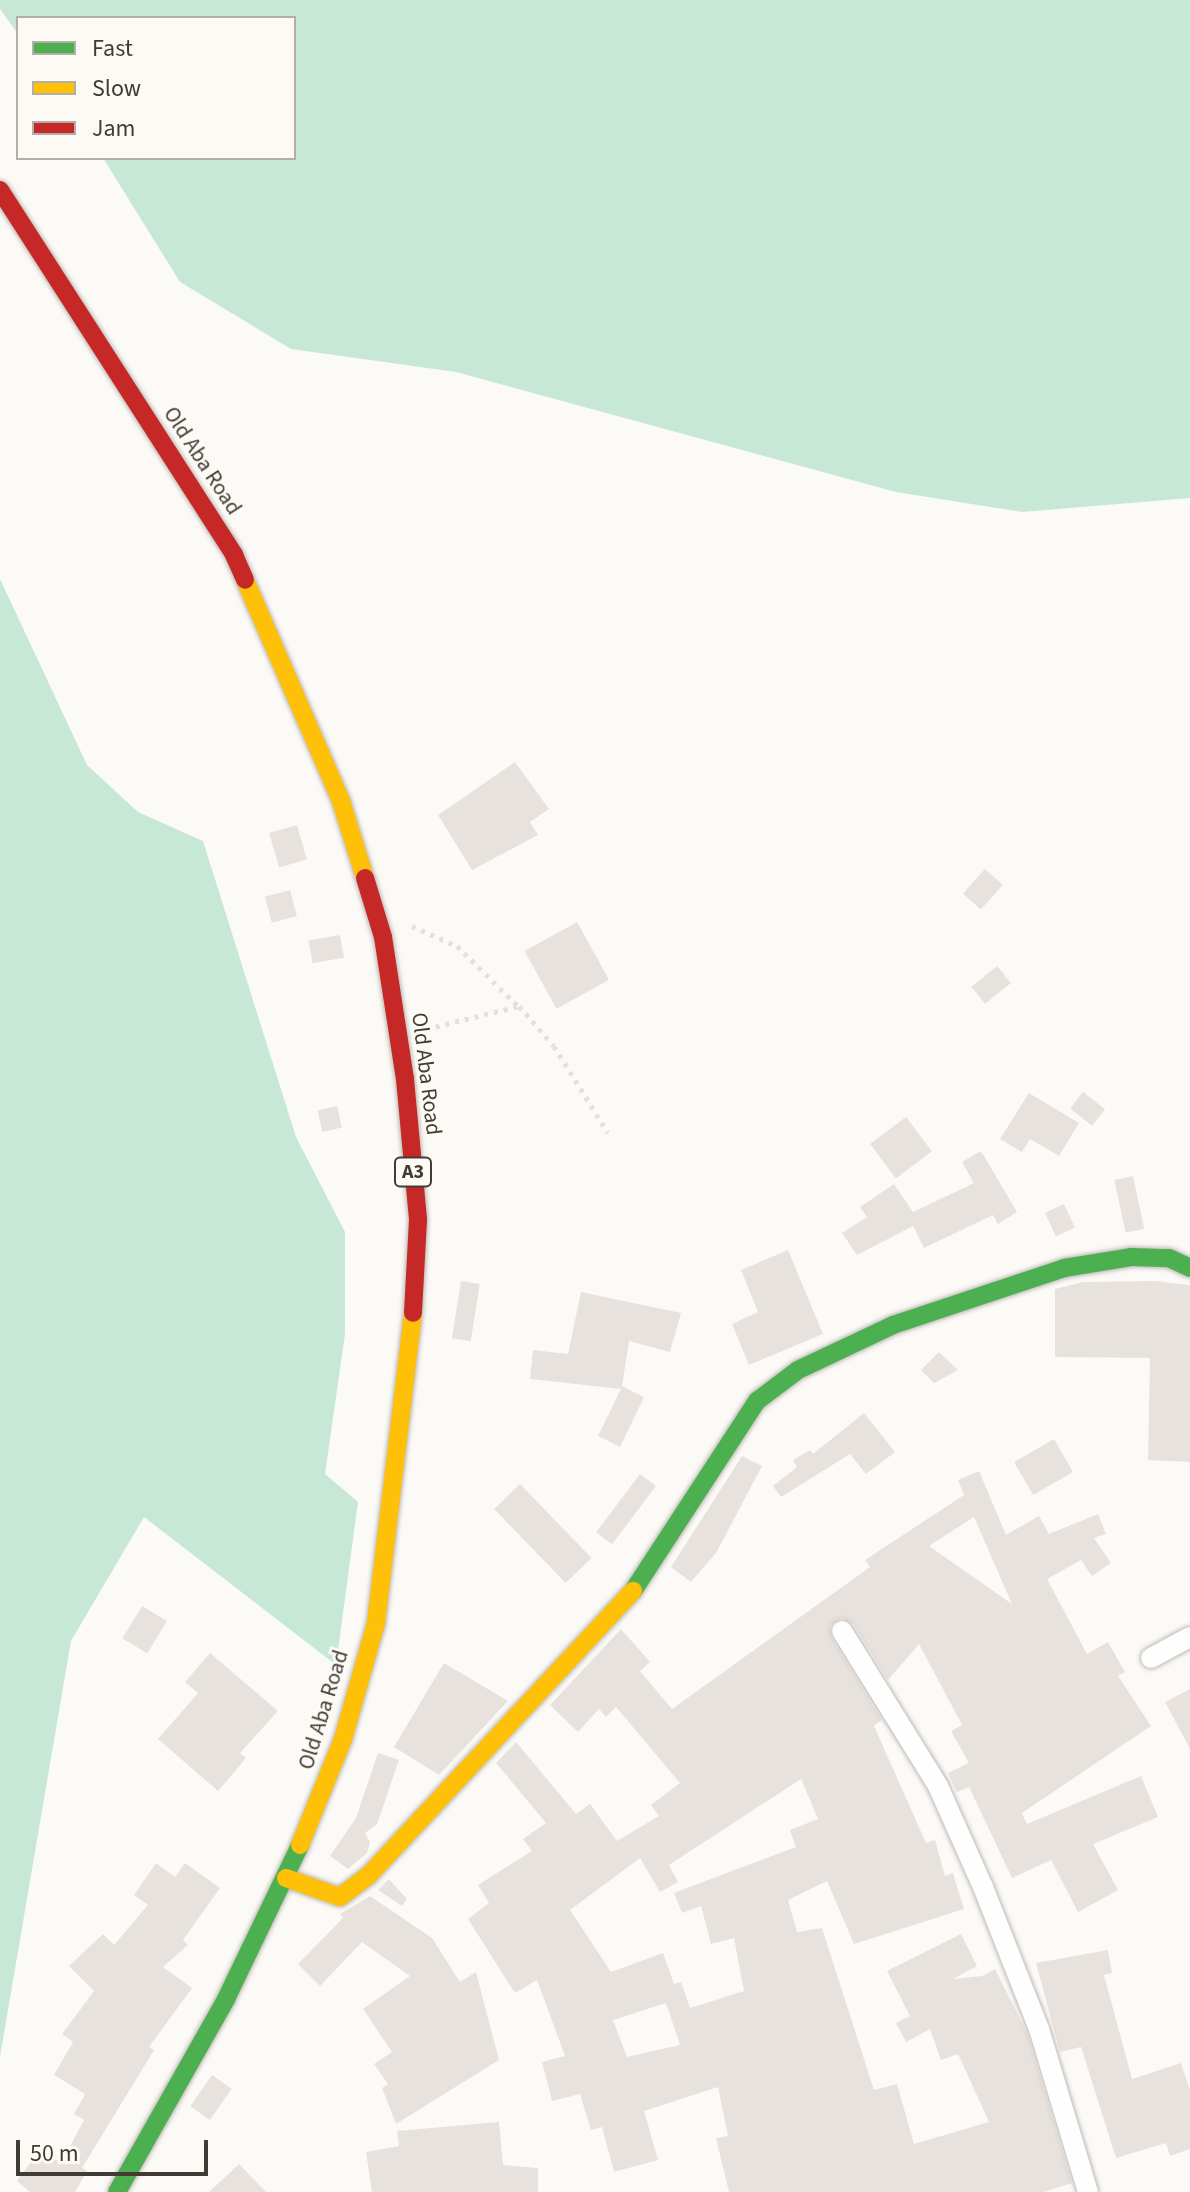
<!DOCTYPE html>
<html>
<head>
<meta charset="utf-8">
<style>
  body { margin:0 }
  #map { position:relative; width:1190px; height:2192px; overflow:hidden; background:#fcfaf7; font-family:"Source Sans 3",sans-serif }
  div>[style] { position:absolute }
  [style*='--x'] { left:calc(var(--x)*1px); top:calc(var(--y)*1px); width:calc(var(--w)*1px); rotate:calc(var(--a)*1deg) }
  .green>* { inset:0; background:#c8e8d7 }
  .building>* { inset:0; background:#e8e2de; transform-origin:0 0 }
  .path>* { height:5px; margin-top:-2.5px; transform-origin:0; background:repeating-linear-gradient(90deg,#e2e1e0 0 4px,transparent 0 10px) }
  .roads { filter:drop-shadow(0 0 2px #bebab5) drop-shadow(0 0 2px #bebab5) }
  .street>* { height:20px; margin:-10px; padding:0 10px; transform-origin:10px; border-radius:10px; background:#fffefe }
  .fast>* { height:18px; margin:-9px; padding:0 9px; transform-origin:9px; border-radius:9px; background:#4caf50 }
  .slow>* { height:18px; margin:-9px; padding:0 9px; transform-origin:9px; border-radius:9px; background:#ffc107 }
  .jam>* { height:18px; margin:-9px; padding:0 9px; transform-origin:9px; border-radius:9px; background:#c62828 }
  span { translate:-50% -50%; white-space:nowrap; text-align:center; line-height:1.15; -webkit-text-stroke:6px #fdfaf6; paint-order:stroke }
  .shield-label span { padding:2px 6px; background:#fdfaf6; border:2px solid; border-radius:6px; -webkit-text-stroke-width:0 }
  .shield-label { font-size:20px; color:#413b33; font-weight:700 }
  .street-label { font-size:22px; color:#413b33 }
  .legend { position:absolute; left:16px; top:16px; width:280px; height:144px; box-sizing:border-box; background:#fdfaf6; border:2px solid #b2aea8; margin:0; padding:10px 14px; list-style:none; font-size:24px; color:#413b33 }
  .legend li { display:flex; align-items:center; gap:16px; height:40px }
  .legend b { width:40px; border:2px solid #b2aea8 }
  .scale { position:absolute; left:16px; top:2140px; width:192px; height:36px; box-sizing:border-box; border:4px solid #413b33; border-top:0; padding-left:10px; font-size:24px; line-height:28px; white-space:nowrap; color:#413b33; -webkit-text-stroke:6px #fdfaf6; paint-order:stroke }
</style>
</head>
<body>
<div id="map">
  <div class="green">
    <i style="clip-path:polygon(0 0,1190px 0,1190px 498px,1022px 512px,896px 492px,456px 372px,291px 349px,180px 282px,103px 158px,294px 158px,294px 18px,18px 18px,18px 34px,0 9px)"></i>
    <i style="clip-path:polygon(0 579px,87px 765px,138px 812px,203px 841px,296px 1137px,345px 1232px,345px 1334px,325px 1474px,358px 1502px,336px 1665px,144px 1517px,71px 1641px,0 2057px)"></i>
  </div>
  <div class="building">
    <i style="clip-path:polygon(515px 762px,549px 809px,530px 822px,538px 835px,472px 870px,438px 815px)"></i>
    <i style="left:297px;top:825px;width:36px;height:29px;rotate:74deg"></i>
    <i style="left:985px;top:869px;width:24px;height:33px;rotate:42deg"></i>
    <i style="left:290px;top:890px;width:27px;height:26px;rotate:75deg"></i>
    <i style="left:577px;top:922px;width:66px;height:60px;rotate:61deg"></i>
    <i style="left:340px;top:935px;width:23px;height:32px;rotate:80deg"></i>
    <i style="left:997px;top:966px;width:22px;height:33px;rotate:51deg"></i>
    <i style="left:1083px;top:1092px;width:28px;height:21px;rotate:38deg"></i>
    <i style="clip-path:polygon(1029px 1093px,1079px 1123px,1059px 1156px,1030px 1139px,1022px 1152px,1000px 1139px)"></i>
    <i style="left:337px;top:1106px;width:22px;height:20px;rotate:77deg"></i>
    <i style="left:906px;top:1117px;width:43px;height:45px;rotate:53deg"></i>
    <i style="clip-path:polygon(981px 1151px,1017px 1212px,998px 1224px,993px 1215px,924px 1248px,913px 1226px,857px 1255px,842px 1233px,867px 1217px,860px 1207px,894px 1184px,913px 1212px,974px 1183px,962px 1162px)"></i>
    <i style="left:1133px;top:1176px;width:54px;height:19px;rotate:78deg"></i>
    <i style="left:1064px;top:1204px;width:26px;height:21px;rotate:65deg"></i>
    <i style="clip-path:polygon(788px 1250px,823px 1334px,749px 1365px,732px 1324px,758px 1312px,741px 1270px)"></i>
    <i style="left:461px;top:1281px;width:19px;height:58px;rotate:9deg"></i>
    <i style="clip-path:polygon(1155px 1281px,1190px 1285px,1190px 1462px,1148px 1460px,1150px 1358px,1055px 1357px,1055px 1289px,1083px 1282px)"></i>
    <i style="clip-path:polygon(581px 1292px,681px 1313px,670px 1352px,629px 1341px,622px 1386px,644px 1397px,620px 1447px,598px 1436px,621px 1389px,530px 1379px,533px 1350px,568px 1354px)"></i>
    <i style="clip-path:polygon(939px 1352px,958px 1370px,934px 1383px,921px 1370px)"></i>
    <i style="clip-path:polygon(864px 1413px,895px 1452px,866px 1474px,850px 1454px,781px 1497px,773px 1486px,797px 1467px,793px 1460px,810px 1450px,813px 1454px)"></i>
    <i style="left:1054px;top:1439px;width:38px;height:46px;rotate:60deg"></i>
    <i style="clip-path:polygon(742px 1456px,762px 1466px,716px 1553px,691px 1582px,671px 1567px)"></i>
    <i style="clip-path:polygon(evenodd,979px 1471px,1006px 1535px,1039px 1516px,1049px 1534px,1098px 1514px,1106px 1534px,1094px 1538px,1111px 1563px,1092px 1576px,1081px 1560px,1047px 1579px,1087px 1654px,1108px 1642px,1125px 1672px,1118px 1676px,1151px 1726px,1022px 1813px,1027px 1824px,1141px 1776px,1158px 1817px,1093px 1844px,1118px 1890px,1078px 1912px,1051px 1860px,1012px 1878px,969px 1787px,957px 1792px,948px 1773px,969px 1763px,951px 1731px,962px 1725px,919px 1644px,888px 1680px,853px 1624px,841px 1618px,830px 1626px,831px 1637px,882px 1720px,874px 1726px,926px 1843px,935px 1840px,945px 1876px,953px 1873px,964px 1909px,854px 1944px,827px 1881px,788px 1900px,797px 1932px,822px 1928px,874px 2090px,897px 2084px,914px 2144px,989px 2122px,958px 2054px,941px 2060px,930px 2029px,906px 2042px,896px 2023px,910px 2016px,887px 1971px,961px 1934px,977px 1966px,953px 1979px,982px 1976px,995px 1969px,1027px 2033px,1072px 2183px,1044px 2192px,729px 2192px,716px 2138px,728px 2136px,718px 2087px,644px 2111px,658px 2160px,614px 2172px,602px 2127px,591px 2130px,580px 2094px,552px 2101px,542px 2062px,565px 2056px,537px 1980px,515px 1993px,468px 1919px,489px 1903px,478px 1885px,532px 1851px,523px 1839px,546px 1823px,496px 1763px,516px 1742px,576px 1814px,590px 1804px,617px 1841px,659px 1816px,651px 1805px,680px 1783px,616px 1707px,606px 1717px,599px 1709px,578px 1732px,550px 1705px,621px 1629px,650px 1662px,640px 1671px,672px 1709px,870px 1567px,865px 1560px,964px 1495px,958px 1480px,979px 1471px,974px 1517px,1012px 1604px,929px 1546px,974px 1517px,979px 1471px,801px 1779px,818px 1819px,790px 1830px,796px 1847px,674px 1893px,682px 1913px,701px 1906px,711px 1944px,734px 1938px,744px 1991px,690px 2008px,681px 1982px,674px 1984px,663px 1953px,611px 1972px,570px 1910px,640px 1858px,660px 1892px,678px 1882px,669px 1865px,801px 1779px,979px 1471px,666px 2003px,680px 2045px,627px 2057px,613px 2020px,666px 2003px)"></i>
    <i style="left:640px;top:1474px;width:20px;height:73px;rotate:37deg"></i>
    <i style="left:520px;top:1484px;width:103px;height:36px;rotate:46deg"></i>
    <i style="left:142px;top:1606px;width:29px;height:38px;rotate:31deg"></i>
    <i style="clip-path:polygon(210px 1653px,278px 1711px,240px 1753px,246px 1758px,218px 1791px,158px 1739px,198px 1693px,185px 1682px)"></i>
    <i style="clip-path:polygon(444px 1663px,508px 1701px,439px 1775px,394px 1747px)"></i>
    <i style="clip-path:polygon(1190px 1689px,1190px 1749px,1165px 1702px)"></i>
    <i style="clip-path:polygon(378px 1753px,399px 1760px,377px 1824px,365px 1833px,370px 1842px,367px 1853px,348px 1869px,330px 1856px,356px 1818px)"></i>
    <i style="clip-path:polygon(156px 1863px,175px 1877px,185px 1863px,220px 1888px,183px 1940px,188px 1945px,163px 1967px,192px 1988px,149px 2047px,154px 2050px,82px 2168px,87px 2171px,75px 2192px,30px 2192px,17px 2181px,39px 2151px,58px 2161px,64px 2158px,84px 2120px,74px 2114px,85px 2094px,54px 2075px,73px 2042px,62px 2034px,94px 1991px,69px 1966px,103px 1934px,114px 1945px,148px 1905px,134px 1895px)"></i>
    <i style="clip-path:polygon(389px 1879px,407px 1899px,402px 1906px,378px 1890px)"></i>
    <i style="clip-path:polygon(370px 1896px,432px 1938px,460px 1982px,476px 1972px,499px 2060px,396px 2124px,382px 2088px,388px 2084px,374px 2064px,392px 2052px,363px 2009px,410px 1976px,362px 1942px,320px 1986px,298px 1964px,343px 1918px,340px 1914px)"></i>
    <i style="clip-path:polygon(1108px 1950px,1112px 1973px,1104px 1975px,1132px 2079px,1181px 2063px,1190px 2091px,1190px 2149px,1170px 2156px,1166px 2143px,1116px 2158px,1081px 2047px,1060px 2052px,1036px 1963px)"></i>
    <i style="left:212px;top:2075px;width:24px;height:38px;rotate:35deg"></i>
    <i style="clip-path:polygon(499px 2122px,503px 2165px,538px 2168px,538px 2192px,372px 2192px,366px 2152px,399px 2146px,397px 2131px)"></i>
    <i style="clip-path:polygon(239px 2164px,266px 2192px,209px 2192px)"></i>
  </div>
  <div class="path">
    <i style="--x:412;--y:926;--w:49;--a:24"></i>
    <i style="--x:457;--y:946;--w:86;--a:44.5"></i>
    <i style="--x:426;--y:1029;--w:96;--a:-13.9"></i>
    <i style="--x:519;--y:1006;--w:53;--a:48.8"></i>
    <i style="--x:554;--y:1046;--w:102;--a:58.2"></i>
  </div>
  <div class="roads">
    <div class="street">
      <i style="--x:842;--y:1631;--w:182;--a:58.2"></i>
      <i style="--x:938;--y:1786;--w:111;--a:66"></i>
      <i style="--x:983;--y:1887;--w:153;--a:68.5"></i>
      <i style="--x:1039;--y:2029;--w:170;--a:73.3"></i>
      <i style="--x:1151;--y:1658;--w:44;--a:-28.3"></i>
    </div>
    <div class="fast">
      <i style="--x:633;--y:1591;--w:227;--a:-56.9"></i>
      <i style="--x:757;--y:1401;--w:51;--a:-37.1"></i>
      <i style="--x:798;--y:1370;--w:105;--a:-25.3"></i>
      <i style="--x:893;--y:1325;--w:180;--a:-18.4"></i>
      <i style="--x:1064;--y:1268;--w:68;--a:-9.3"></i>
      <i style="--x:1131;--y:1257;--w:38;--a:2"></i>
      <i style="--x:1169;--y:1258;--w:23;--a:25"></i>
      <i style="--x:117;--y:2192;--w:222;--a:-60.5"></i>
      <i style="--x:226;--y:1999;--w:171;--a:-64.3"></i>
    </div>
    <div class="slow">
      <i style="--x:245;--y:580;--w:241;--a:66.5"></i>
      <i style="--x:341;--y:801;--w:81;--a:72.7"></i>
      <i style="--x:300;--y:1845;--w:114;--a:-67.9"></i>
      <i style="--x:343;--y:1739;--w:121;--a:-74.1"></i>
      <i style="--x:376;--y:1623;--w:312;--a:-83.2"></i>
      <i style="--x:286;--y:1878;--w:57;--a:19.4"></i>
      <i style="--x:340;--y:1897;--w:36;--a:-37"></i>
      <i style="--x:369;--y:1875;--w:388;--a:-47.1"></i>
    </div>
    <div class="jam">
      <i style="--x:0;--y:190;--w:434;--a:57.3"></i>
      <i style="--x:234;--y:555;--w:27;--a:66"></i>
      <i style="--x:365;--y:878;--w:62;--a:73"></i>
      <i style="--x:383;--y:937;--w:144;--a:81.2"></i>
      <i style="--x:405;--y:1079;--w:142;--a:84.7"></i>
      <i style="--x:418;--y:1220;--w:93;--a:93.1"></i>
    </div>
  </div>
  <div class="shield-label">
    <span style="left:413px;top:1172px">A3</span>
  </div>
  <div class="street-label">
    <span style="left:202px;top:461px;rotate:57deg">Old Aba Road</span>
    <span style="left:426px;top:1074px;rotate:83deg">Old Aba Road</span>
    <span style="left:324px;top:1710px;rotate:-73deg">Old Aba Road</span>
  </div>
  <ul class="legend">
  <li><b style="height:10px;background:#4caf50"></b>Fast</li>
  <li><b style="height:10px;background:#ffc107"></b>Slow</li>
  <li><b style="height:10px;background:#c62828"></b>Jam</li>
  </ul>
  <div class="scale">50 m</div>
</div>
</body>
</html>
